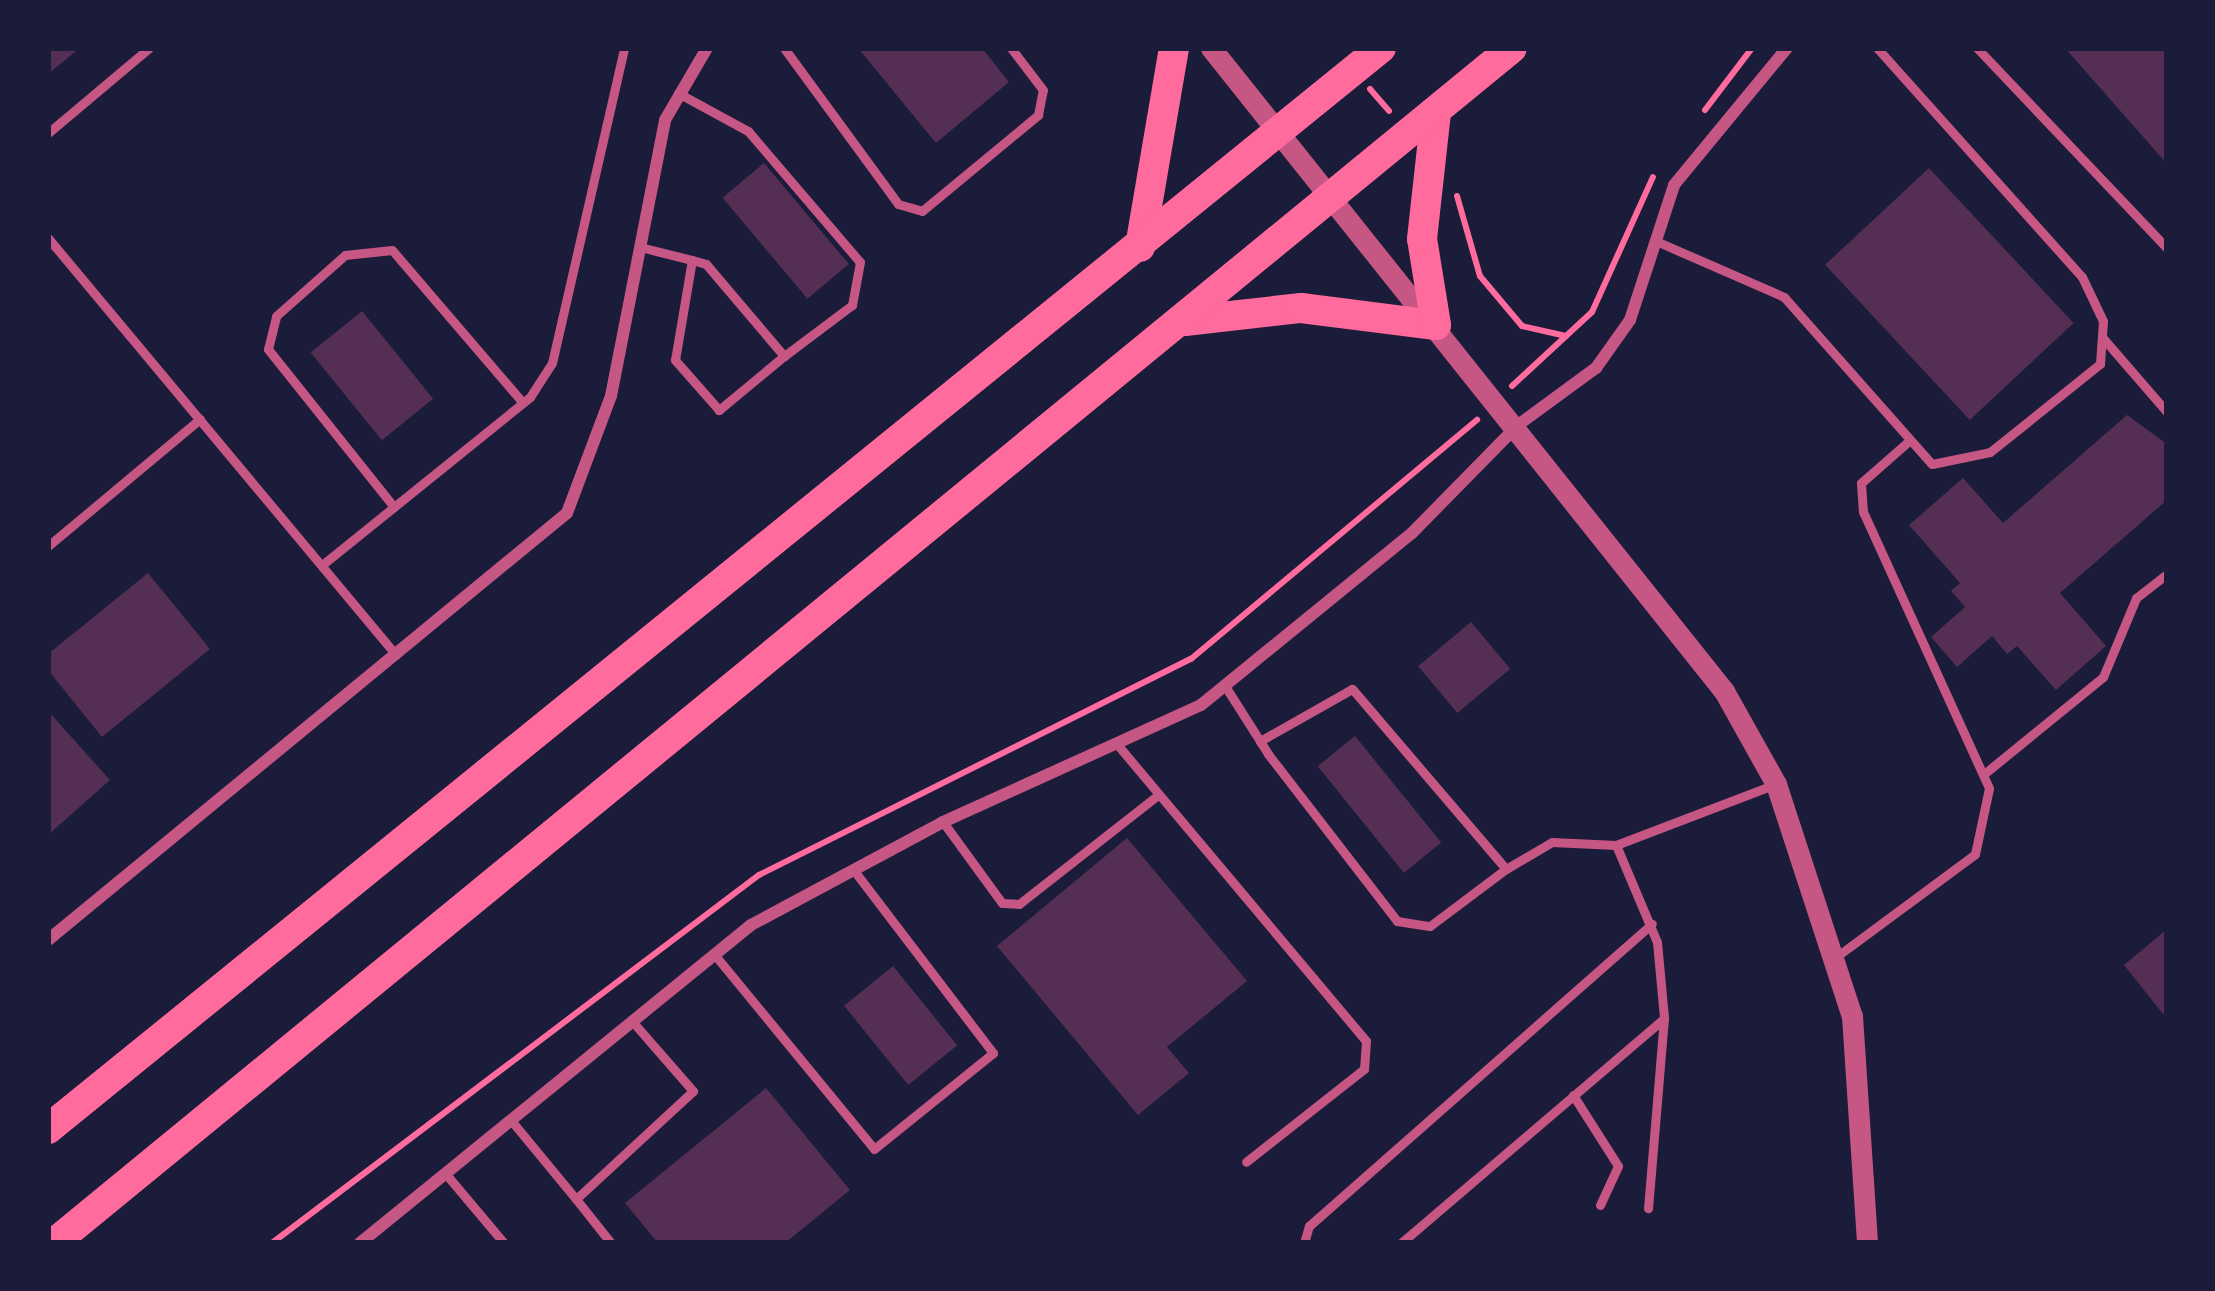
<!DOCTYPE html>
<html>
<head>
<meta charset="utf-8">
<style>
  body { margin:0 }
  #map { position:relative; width:2215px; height:1291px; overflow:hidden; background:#1b1b3a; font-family:Karla,sans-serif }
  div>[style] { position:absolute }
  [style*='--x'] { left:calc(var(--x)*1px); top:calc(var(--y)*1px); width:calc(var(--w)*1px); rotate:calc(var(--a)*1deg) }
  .building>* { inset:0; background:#542f53; transform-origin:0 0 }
  .path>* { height:6px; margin:-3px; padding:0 3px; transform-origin:3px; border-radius:3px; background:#ff6b9d }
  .service>* { height:9px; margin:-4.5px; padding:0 4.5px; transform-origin:4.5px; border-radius:4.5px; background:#c65784 }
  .minor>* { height:12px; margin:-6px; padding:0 6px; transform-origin:6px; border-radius:6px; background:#c65784 }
  .tertiary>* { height:21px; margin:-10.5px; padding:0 10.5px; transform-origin:10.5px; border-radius:10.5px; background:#c65784 }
  .trunk>* { height:30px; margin:-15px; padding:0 15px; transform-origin:15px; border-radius:15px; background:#ff6b9d }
  span { translate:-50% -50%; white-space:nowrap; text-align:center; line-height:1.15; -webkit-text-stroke:9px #1b1b3a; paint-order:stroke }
  .frame { position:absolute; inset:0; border:51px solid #1b1b3a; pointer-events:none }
</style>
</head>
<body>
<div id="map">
  <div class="building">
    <i style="clip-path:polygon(48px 48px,80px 48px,48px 74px)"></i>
    <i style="clip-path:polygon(858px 48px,982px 48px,1009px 82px,936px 143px)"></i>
    <i style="clip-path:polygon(2065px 48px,2167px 48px,2167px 164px)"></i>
    <i style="left:764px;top:163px;width:132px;height:54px;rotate:50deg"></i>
    <i style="left:1929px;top:168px;width:212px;height:142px;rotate:47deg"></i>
    <i style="left:362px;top:311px;width:113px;height:66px;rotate:51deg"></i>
    <i style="clip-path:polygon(2127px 415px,2167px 444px,2167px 500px,2060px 593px,2106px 646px,2056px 690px,2017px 646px,2007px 654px,1992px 636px,1957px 667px,1931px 637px,1965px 607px,1951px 591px,1960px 583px,1909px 525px,1963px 478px,2003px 523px)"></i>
    <i style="clip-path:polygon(148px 573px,210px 649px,102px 737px,48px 670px,48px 654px)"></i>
    <i style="left:1471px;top:622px;width:61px;height:69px;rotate:50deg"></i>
    <i style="clip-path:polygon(48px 711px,110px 780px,48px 835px)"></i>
    <i style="left:1355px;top:736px;width:137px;height:48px;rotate:51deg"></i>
    <i style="clip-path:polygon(1127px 838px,1247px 981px,1167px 1047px,1189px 1073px,1138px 1115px,997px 946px)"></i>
    <i style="clip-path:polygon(2167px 929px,2167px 1019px,2124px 965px)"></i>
    <i style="left:893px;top:966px;width:102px;height:63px;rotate:51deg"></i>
    <i style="clip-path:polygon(766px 1088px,850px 1190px,785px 1243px,658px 1243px,625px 1203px)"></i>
  </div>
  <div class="path">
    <i style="--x:1370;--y:89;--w:29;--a:49"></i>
    <i style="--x:1705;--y:110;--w:78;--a:-52.8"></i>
    <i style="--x:1457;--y:196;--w:83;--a:74"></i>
    <i style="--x:1480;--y:276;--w:65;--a:50"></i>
    <i style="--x:1522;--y:326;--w:45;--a:12.8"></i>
    <i style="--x:1512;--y:386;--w:109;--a:-42.8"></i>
    <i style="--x:1592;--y:312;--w:148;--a:-65.7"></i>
    <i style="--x:272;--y:1243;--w:610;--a:-37.08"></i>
    <i style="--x:759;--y:875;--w:483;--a:-26.6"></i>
    <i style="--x:1191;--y:659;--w:373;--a:-39.9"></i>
  </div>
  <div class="service">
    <i style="--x:784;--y:48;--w:193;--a:53.8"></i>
    <i style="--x:898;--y:204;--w:25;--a:16"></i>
    <i style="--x:922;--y:211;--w:151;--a:-39.6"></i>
    <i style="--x:1038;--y:115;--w:25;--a:-79"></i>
    <i style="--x:1043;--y:90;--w:53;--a:-127.3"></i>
    <i style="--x:1977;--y:48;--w:276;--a:46.5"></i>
    <i style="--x:678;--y:93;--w:80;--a:28.5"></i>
    <i style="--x:748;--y:131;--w:172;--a:49.5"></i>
    <i style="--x:860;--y:262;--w:44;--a:100.5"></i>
    <i style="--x:852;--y:305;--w:85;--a:143.1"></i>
    <i style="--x:48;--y:133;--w:132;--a:-40.1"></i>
    <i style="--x:48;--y:238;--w:543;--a:50.15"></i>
    <i style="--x:1656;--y:241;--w:140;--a:23.6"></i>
    <i style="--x:1784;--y:297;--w:223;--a:48.5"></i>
    <i style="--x:1932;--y:464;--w:59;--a:-11.7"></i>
    <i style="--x:1990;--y:452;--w:141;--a:-38.7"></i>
    <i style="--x:2100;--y:364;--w:43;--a:-86"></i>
    <i style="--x:2103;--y:321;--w:49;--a:-115.5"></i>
    <i style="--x:2082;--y:277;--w:307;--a:-131.8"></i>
    <i style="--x:640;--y:247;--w:54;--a:14"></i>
    <i style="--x:692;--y:260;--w:15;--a:16"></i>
    <i style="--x:706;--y:264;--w:121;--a:49.7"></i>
    <i style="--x:784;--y:356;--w:85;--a:140.3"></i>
    <i style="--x:719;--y:410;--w:67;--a:-131.3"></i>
    <i style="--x:675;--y:360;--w:101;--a:-80.4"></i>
    <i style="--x:2102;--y:337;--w:99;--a:49.1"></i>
    <i style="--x:394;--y:507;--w:202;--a:-128.6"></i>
    <i style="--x:268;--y:349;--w:34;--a:-76"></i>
    <i style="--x:276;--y:316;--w:92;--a:-41.5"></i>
    <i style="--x:345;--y:255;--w:47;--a:-6.1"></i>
    <i style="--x:392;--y:250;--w:201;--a:49.4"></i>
    <i style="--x:48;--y:546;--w:198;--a:-39.9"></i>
    <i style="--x:322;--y:565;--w:267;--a:-38.9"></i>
    <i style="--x:530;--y:397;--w:40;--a:-57.1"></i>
    <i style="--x:552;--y:363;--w:323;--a:-77.1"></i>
    <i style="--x:1225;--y:686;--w:65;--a:57.5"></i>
    <i style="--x:1260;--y:741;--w:15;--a:58"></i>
    <i style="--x:1268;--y:754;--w:211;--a:52.3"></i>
    <i style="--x:1397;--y:921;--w:33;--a:9"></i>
    <i style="--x:1430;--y:926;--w:95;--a:-36.9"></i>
    <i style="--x:1506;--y:869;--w:237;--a:-130.5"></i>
    <i style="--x:1352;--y:689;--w:106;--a:150.5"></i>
    <i style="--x:1116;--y:743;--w:389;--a:50"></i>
    <i style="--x:1366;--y:1041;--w:28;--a:94"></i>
    <i style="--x:1364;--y:1069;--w:150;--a:141.8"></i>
    <i style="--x:1984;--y:774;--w:154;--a:-39.2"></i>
    <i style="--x:2103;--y:677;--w:86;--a:-67.3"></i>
    <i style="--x:2136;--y:598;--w:39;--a:-38"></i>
    <i style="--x:943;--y:822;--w:100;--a:53.9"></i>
    <i style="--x:1002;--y:903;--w:17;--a:3"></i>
    <i style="--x:1019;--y:904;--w:177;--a:-38.1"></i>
    <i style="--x:1616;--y:845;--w:105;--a:67.1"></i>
    <i style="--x:1657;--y:942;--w:76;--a:84.7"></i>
    <i style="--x:1664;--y:1018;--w:191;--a:94.8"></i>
    <i style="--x:1506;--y:869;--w:53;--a:-30.4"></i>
    <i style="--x:1552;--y:842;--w:64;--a:2.7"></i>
    <i style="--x:1616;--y:845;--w:171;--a:-20.9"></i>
    <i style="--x:714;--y:954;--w:252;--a:50.6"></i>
    <i style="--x:874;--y:1149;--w:153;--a:-38.9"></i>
    <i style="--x:993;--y:1053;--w:231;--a:-127.3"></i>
    <i style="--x:1836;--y:957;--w:173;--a:-36.5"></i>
    <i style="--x:1975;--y:854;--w:67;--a:-78"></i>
    <i style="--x:1989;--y:788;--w:303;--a:-114.5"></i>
    <i style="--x:1863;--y:512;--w:29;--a:-94"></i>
    <i style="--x:1861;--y:483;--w:65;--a:-41.3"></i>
    <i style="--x:1573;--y:1095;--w:84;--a:57.6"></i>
    <i style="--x:1618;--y:1166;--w:43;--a:114.8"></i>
    <i style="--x:510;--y:1119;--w:104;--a:50.5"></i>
    <i style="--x:576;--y:1199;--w:159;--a:-42.7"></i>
    <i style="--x:693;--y:1091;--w:94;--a:-131.1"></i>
    <i style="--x:445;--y:1173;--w:92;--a:49.9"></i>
    <i style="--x:576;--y:1199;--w:56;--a:51.5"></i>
    <i style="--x:1304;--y:1243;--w:18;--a:-74"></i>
    <i style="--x:1309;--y:1226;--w:457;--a:-41.4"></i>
    <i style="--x:1401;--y:1243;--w:346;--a:-40.5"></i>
  </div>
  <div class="minor">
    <i style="--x:48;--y:940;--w:672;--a:-39.45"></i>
    <i style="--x:567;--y:513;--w:125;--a:-69.4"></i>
    <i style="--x:611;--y:396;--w:281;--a:-78.9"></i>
    <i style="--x:665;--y:120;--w:83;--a:-59.7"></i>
    <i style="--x:360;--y:1243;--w:504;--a:-39.12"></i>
    <i style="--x:751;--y:925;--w:218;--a:-28.2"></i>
    <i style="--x:943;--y:822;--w:283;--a:-24.4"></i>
    <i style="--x:1201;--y:705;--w:272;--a:-39.2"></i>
    <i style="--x:1412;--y:533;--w:151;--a:-45.5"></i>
    <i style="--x:1518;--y:425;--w:97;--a:-36.2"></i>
    <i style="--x:1596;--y:368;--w:59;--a:-54.7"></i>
    <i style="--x:1630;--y:320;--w:142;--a:-71.9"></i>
    <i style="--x:1674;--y:185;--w:178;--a:-50.5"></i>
  </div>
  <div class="tertiary">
    <i style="--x:1211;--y:48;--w:823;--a:51.42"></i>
    <i style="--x:1724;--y:691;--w:107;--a:60.8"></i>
    <i style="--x:1776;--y:784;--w:244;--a:71.9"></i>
    <i style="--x:1852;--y:1016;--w:227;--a:86.2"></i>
  </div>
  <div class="trunk">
    <i style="--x:1140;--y:247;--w:202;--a:-80.3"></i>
    <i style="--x:1185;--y:321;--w:117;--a:-6.4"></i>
    <i style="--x:1301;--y:308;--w:136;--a:7.2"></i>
    <i style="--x:1436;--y:325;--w:87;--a:-99.2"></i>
    <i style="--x:1422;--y:239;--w:128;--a:-83.7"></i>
    <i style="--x:48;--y:1129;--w:1716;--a:-39.04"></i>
    <i style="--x:54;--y:1243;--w:1885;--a:-39.34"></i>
  </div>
  <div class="frame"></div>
</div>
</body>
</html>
